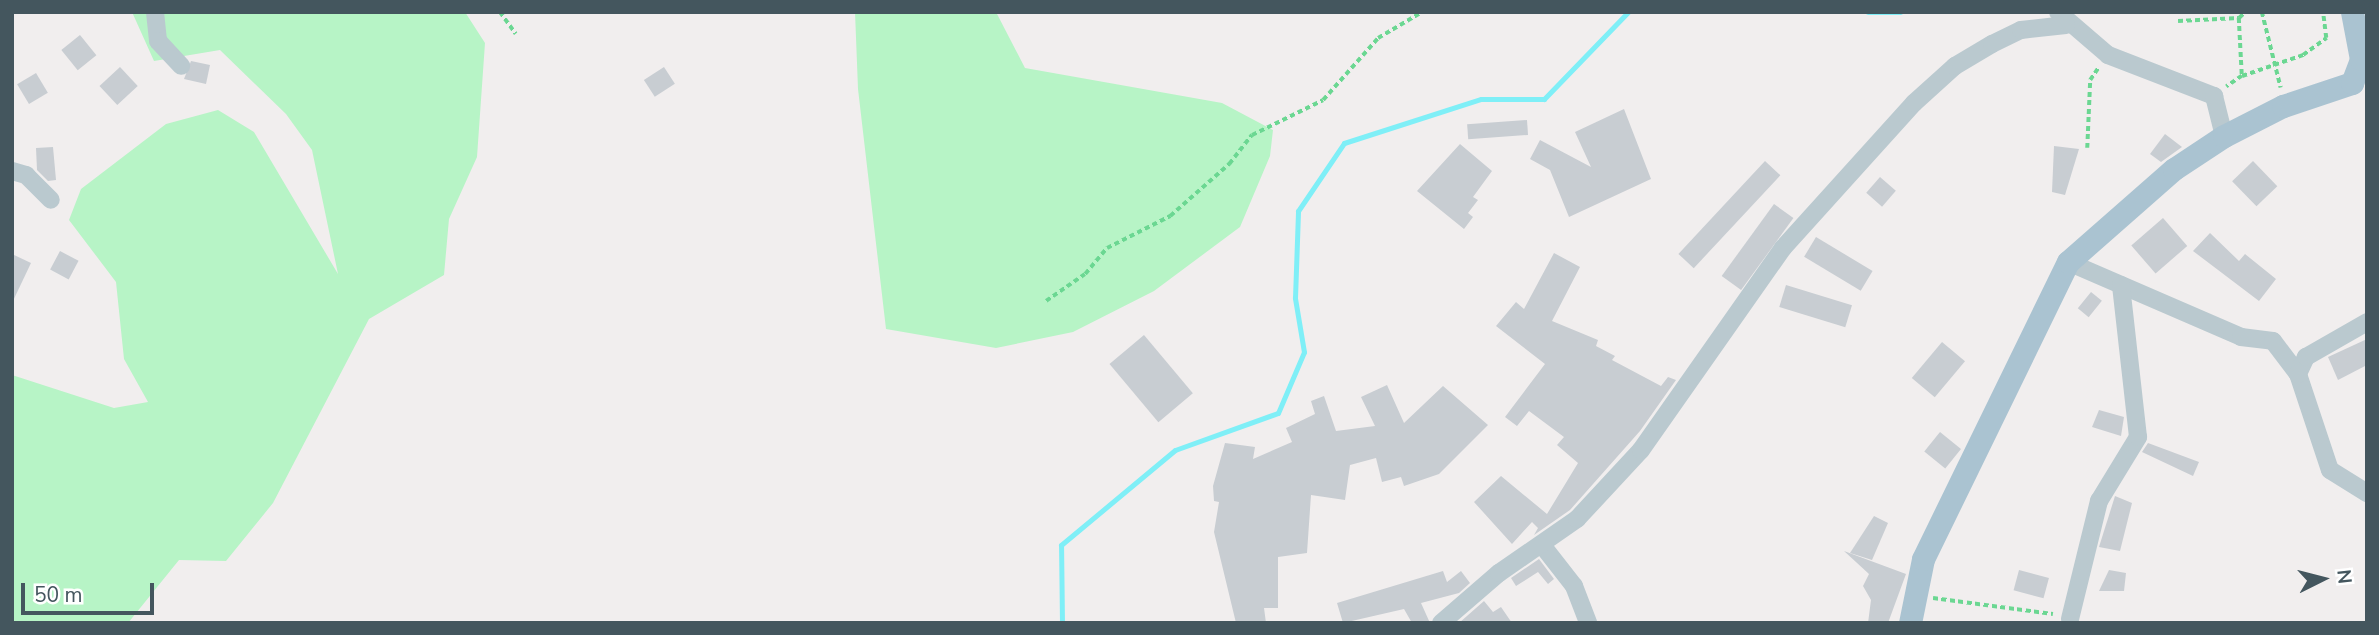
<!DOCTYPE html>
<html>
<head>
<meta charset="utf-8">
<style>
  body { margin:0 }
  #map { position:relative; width:2379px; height:635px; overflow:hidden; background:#f1eeee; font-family:"Nunito Sans",sans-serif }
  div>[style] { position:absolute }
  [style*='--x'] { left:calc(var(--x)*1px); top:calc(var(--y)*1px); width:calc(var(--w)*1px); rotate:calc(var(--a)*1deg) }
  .green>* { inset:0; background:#b7f4c6 }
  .stream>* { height:5px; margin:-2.5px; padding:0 2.5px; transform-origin:2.5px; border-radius:2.5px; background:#7feff7 }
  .building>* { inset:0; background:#c8cdd2; transform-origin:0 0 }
  .path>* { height:3.5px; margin-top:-1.75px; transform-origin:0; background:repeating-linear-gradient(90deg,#6bd792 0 5px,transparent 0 8.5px) }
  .minor>* { height:18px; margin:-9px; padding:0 9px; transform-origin:9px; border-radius:9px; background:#bac9cf }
  .major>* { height:23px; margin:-11.5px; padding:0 11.5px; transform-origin:11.5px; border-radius:11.5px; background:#aac3d1 }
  span { translate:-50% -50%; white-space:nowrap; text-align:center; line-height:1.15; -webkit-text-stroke:5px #fff; paint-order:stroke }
  .frame { position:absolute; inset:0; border:14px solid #44565e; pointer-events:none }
  .north { position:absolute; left:2288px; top:544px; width:70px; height:70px; -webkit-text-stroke:5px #fff; paint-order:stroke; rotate:84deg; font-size:19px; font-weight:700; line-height:28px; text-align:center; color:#44565e }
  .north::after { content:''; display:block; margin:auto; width:24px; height:32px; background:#44565e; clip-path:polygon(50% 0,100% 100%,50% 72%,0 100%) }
  .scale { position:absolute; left:21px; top:583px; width:133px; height:32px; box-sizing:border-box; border:4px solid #44565e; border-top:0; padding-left:9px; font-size:21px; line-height:24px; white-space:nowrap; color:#44565e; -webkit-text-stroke:5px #fff; paint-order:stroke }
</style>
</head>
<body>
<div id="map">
  <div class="green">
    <i style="clip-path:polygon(132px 12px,465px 12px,485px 43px,477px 157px,449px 219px,444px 275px,369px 319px,273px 503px,226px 561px,179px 560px,128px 623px,12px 623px,12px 375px,114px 408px,148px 402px,124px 359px,116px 282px,69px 220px,81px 189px,166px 124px,218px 110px,254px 132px,338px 274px,312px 150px,286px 114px,220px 50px,154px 61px)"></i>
    <i style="clip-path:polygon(855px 12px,996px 12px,1025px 68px,1222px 103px,1273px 130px,1270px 156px,1240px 227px,1154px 291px,1073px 332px,996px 348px,886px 329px,858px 89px)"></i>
  </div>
  <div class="stream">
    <i style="--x:1868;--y:12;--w:32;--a:0"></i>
    <i style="--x:1062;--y:623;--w:78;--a:-90.7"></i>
    <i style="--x:1061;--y:545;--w:148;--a:-39.8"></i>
    <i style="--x:1175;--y:450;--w:109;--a:-19.8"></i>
    <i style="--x:1278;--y:413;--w:66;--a:-66.9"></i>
    <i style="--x:1304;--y:352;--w:55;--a:-99.5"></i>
    <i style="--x:1295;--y:298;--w:87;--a:-88"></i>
    <i style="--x:1298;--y:211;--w:82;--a:-55.9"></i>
    <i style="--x:1344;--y:143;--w:144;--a:-17.8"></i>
    <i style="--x:1481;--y:99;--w:63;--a:0"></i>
    <i style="--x:1544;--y:99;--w:121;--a:-46"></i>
  </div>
  <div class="building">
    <i style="left:80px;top:35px;width:26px;height:24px;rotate:51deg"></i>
    <i style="clip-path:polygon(191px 61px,210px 65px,206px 84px,184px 79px)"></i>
    <i style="left:120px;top:67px;width:26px;height:28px;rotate:47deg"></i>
    <i style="left:664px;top:67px;width:20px;height:24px;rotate:57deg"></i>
    <i style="left:36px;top:73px;width:23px;height:22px;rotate:59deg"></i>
    <i style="clip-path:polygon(1624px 109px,1651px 179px,1569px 217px,1550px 170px,1530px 159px,1540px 140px,1591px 167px,1575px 132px)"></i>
    <i style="left:1527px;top:120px;width:15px;height:60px;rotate:86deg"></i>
    <i style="clip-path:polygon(2165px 134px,2182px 147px,2161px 162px,2150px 154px)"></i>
    <i style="clip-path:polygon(1460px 144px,1492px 171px,1473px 197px,1478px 200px,1468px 213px,1473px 217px,1464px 229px,1417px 191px)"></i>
    <i style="clip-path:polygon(2054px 146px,2079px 149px,2065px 195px,2052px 192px)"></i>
    <i style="clip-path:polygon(53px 147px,56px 180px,48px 181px,37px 170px,36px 148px)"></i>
    <i style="left:1765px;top:161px;width:21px;height:127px;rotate:43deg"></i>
    <i style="left:2253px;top:161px;width:35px;height:29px;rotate:46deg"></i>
    <i style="left:1880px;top:177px;width:21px;height:21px;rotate:41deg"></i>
    <i style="left:1774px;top:204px;width:24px;height:89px;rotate:36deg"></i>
    <i style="left:2163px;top:218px;width:37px;height:42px;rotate:49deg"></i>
    <i style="clip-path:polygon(2210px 233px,2239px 261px,2245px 254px,2276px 279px,2259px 301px,2193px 251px)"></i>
    <i style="left:1816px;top:237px;width:66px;height:23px;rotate:31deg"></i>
    <i style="left:60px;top:251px;width:21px;height:21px;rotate:28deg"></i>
    <i style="clip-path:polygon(1554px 253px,1580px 267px,1552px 321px,1598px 340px,1596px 346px,1615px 356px,1612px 360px,1661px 386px,1668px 377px,1676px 380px,1640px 431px,1570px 510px,1534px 535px,1538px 528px,1532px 522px,1512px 544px,1474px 502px,1501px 476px,1547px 514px,1578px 463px,1557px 445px,1564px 437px,1529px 411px,1517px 426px,1505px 417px,1545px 364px,1496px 326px,1516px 302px,1524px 309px)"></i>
    <i style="clip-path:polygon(12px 254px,31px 263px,12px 303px)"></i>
    <i style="left:1786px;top:285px;width:69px;height:23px;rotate:17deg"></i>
    <i style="left:2091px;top:292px;width:14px;height:21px;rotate:39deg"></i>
    <i style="left:1144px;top:335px;width:76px;height:45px;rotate:50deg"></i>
    <i style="clip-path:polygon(2367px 339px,2367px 365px,2338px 380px,2328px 357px)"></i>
    <i style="left:1942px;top:342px;width:30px;height:47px;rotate:40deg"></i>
    <i style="clip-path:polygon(1387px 385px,1404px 423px,1443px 386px,1488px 425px,1439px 474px,1404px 486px,1401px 477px,1382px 482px,1376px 458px,1350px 465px,1345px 500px,1311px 495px,1307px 553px,1278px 557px,1278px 608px,1264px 608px,1266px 623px,1236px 623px,1214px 532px,1219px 502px,1214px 501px,1213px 486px,1225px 443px,1255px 447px,1253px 459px,1292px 442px,1286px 428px,1315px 414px,1311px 401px,1324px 396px,1336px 431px,1375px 426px,1361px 397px)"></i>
    <i style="clip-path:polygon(2099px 410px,2124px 417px,2121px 436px,2092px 427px)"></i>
    <i style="left:1940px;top:432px;width:27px;height:25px;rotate:39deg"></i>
    <i style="clip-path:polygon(2148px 443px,2199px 462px,2193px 476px,2142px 452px)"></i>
    <i style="clip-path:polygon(2115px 496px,2132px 503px,2120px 551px,2099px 547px)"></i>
    <i style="clip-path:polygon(1874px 516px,1888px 523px,1872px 560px,1850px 553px)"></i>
    <i style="clip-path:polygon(1844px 551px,1906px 574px,1888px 623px,1868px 623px,1871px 600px,1863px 586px,1869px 574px)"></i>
    <i style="clip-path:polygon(1539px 559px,1554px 579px,1548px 584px,1538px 572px,1516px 586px,1511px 578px)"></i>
    <i style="left:2019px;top:570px;width:31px;height:21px;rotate:15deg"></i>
    <i style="clip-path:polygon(2109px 570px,2126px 573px,2124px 591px,2099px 591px)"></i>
    <i style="clip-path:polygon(1443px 571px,1447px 582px,1461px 571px,1470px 583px,1459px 593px,1421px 603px,1430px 623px,1412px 623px,1404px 609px,1343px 623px,1337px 603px)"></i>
    <i style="clip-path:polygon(1484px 601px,1493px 612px,1501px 607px,1512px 623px,1459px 623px)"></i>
  </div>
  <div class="path">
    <i style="--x:500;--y:12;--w:27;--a:54"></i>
    <i style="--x:2262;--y:12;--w:78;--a:76"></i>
    <i style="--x:2239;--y:18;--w:8;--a:-45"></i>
    <i style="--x:2178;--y:21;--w:61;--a:-2.8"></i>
    <i style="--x:2239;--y:18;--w:58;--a:87"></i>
    <i style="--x:2242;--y:76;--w:19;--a:145"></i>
    <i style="--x:2242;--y:76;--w:65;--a:-19"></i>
    <i style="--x:2303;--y:55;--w:29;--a:-36"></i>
    <i style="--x:2326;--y:38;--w:26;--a:-97"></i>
    <i style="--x:2087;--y:148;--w:68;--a:-87.5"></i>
    <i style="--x:2090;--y:80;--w:14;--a:-56"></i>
    <i style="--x:1046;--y:301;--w:47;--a:-34.7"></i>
    <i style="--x:1085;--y:274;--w:34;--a:-50"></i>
    <i style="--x:1107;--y:248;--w:71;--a:-26.9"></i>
    <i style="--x:1170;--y:216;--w:79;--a:-41.4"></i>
    <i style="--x:1229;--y:164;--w:37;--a:-52"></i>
    <i style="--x:1252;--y:135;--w:79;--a:-26.2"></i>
    <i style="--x:1323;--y:100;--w:83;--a:-48.4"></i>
    <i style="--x:1378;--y:38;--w:51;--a:-30.6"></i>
    <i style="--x:1933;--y:598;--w:121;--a:7.6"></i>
  </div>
  <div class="minor">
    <i style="--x:155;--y:12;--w:29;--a:84"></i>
    <i style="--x:158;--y:41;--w:34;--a:47"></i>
    <i style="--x:2058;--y:12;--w:66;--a:40.7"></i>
    <i style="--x:2108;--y:55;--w:114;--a:21.1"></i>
    <i style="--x:2214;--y:96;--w:41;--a:76"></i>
    <i style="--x:12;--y:171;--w:15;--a:16"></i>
    <i style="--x:26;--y:175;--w:35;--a:45"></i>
    <i style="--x:2068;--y:262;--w:189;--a:23.4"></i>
    <i style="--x:2241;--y:337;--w:32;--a:7"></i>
    <i style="--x:2273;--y:341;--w:41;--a:52.9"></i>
    <i style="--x:2298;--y:374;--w:101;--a:71.6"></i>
    <i style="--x:2330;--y:470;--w:44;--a:31.9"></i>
    <i style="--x:2298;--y:374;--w:19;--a:-65"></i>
    <i style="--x:2306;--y:357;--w:70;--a:-29.8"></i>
    <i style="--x:1542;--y:545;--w:52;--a:52"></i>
    <i style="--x:1574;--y:586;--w:40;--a:69"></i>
    <i style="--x:2070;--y:619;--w:122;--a:-76.2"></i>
    <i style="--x:2099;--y:501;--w:75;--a:-58.6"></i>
    <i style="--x:2138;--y:437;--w:153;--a:-96.4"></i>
    <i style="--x:1441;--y:623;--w:77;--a:-40.8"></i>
    <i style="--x:1499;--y:573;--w:95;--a:-34.7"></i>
    <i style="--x:1577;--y:519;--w:94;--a:-47.2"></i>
    <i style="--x:1641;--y:450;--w:247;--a:-54.9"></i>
    <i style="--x:1783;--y:248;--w:195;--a:-47.9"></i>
    <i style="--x:1914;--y:103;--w:55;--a:-42.1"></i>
    <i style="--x:1955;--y:66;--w:43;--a:-30.7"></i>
    <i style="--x:1992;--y:44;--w:32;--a:-26"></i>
    <i style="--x:2021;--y:30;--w:45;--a:-6.3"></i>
  </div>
  <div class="major">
    <i style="--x:1910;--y:623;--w:65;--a:-78.5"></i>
    <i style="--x:1923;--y:559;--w:331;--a:-64"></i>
    <i style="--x:2068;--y:262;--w:141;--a:-41.3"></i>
    <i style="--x:2174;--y:169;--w:60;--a:-33.4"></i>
    <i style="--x:2224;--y:136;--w:66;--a:-27"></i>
    <i style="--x:2283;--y:106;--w:73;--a:-18.4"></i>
    <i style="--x:2352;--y:83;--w:26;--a:-69"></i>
    <i style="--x:2361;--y:59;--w:48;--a:-100.8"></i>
  </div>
  <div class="frame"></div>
  <div class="north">N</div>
  <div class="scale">50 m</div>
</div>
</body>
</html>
